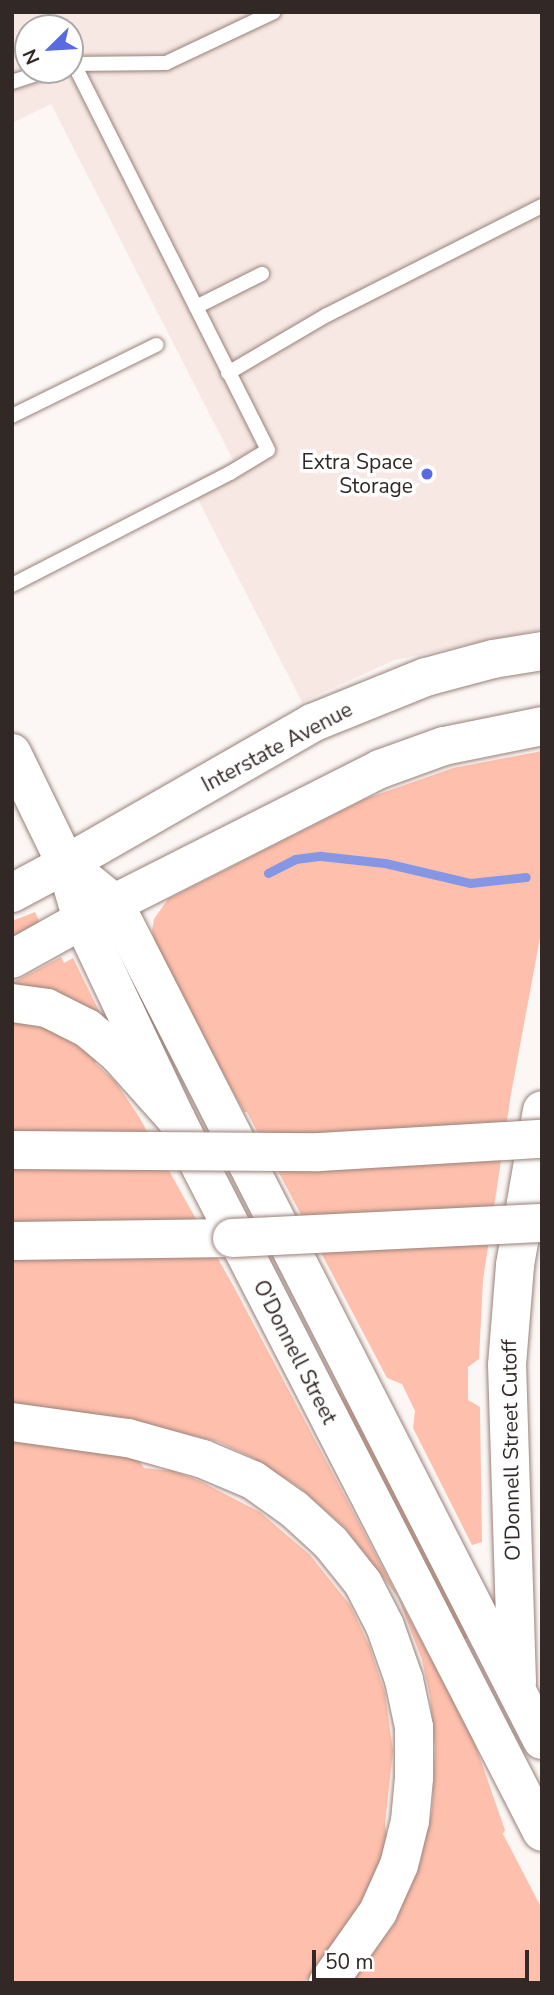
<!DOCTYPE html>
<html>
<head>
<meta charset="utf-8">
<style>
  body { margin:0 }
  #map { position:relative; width:554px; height:1995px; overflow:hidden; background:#fcf7f5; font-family:"Nunito Sans",sans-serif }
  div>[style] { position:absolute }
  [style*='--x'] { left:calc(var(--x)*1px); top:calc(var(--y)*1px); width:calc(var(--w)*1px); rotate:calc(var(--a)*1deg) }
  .built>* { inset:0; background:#f7e8e4 }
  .green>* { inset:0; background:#febfac }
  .stream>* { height:9px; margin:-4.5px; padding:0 4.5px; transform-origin:4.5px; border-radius:4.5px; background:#8597e4 }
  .roads { filter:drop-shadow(0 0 2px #998179) drop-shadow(0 0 2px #998179) }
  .lane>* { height:14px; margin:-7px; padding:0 7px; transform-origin:7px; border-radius:7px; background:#fff }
  .secondary>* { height:38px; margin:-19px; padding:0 19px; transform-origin:19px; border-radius:19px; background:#fff }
  .primary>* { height:38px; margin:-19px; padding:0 19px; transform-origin:19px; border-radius:19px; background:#fff }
  .highway>* { height:38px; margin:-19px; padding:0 19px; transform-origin:19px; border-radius:19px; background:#fff }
  .bridges { filter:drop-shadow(0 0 2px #998179) drop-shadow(0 0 2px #998179) }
  .highway-bridge>* { height:38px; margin:-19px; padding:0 19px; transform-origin:19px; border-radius:19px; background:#fff }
  .dots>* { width:19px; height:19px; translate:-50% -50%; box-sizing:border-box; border:4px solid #fff; border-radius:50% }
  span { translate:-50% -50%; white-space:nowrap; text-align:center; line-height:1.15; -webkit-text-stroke:7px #fff; paint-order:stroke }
  .poi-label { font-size:21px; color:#322825 }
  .right { translate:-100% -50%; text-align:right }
  .street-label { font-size:21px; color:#322825 }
  .frame { position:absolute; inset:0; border:14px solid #322825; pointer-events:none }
  .north { position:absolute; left:14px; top:14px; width:70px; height:70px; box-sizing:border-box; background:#fff; border:2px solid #ada9a8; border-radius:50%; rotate:246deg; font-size:19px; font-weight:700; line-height:28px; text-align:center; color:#322825 }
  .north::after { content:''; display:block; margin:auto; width:24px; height:32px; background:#596be2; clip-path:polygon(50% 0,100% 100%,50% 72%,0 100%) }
  .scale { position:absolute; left:312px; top:1950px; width:217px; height:32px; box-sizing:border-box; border:4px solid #322825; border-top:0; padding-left:9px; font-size:21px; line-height:24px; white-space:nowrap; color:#322825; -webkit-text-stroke:5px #fff; paint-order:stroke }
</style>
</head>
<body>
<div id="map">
  <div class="built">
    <i style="clip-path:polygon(evenodd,12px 12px,542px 12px,542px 629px,395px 660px,302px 702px,190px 484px,233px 460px,51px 104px,12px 123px,12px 12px,28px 28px,70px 28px,70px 70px,28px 70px,28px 28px)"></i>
  </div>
  <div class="green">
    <i style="clip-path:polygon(542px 751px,542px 927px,511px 1094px,483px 1280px,479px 1359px,468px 1367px,468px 1400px,480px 1407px,482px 1542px,472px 1545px,413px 1428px,415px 1411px,402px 1384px,387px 1378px,247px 1112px,244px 1112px,181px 996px,156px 947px,152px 931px,154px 919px,168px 899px,365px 799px,453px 768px)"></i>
    <i style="clip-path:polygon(35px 912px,41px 925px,12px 941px,12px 921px)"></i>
    <i style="clip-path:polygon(61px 957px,64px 963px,73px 958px,105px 1023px,12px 988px,12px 983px)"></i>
    <i style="clip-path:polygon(12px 1021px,47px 1029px,100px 1058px,95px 1063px,115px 1081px,138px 1115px,235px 1289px,473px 1738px,505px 1830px,503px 1834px,542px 1909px,542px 1983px,351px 1983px,393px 1926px,420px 1863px,432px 1810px,435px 1748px,430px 1696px,422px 1660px,398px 1597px,344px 1527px,300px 1488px,253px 1458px,219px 1442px,150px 1425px,14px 1408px)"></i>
    <i style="clip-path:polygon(321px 1365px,357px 1417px,472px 1636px,463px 1640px)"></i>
    <i style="clip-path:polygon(12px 1441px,138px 1459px,144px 1468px,173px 1471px,200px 1481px,260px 1512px,310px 1555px,350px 1605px,369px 1645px,385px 1693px,393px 1751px,385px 1824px,387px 1838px,376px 1880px,316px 1971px,303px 1983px,12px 1983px)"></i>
  </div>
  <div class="stream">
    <i style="--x:268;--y:873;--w:30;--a:-27"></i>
    <i style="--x:295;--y:859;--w:26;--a:-7"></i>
    <i style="--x:321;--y:856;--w:64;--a:6.2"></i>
    <i style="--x:385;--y:863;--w:87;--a:13.2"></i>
    <i style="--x:470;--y:883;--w:56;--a:-6.1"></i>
  </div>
  <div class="roads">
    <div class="lane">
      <i style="--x:70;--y:64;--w:96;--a:-0.6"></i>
      <i style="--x:166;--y:63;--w:119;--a:-25.3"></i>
      <i style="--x:12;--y:82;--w:40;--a:-18"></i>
      <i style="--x:196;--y:307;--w:74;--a:-26.6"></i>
      <i style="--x:228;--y:373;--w:115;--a:-30.4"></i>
      <i style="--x:327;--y:315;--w:241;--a:-26.9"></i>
      <i style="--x:12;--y:416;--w:161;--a:-26.2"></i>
      <i style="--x:12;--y:585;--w:245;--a:-27.2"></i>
      <i style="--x:230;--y:473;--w:44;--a:-31.2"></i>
      <i style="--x:268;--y:450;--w:433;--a:-116.7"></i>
    </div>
    <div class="secondary">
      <i style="--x:12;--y:753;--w:123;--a:64.1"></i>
    </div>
    <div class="primary">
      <i style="--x:66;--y:864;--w:58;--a:74.1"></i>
      <i style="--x:82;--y:920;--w:220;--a:64.7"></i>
      <i style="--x:176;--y:1119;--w:801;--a:62.83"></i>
      <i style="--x:66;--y:864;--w:62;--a:39.1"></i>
      <i style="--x:114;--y:903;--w:940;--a:62.92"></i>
      <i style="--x:66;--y:864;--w:284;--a:-29.8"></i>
      <i style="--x:312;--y:723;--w:123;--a:-22"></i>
      <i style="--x:426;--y:677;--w:69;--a:-15"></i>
      <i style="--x:493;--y:659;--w:50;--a:-9.3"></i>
      <i style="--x:91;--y:915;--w:324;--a:-26.8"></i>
      <i style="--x:380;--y:769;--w:68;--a:-19.8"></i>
      <i style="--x:444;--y:746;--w:100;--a:-11.5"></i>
      <i style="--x:517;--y:1682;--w:317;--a:-91.8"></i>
      <i style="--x:507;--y:1365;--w:100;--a:-85.4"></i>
      <i style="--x:515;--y:1265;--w:157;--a:-80.1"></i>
    </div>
    <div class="highway">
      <i style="--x:12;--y:893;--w:61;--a:-28.2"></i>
      <i style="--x:12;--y:959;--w:80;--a:-29.1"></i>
      <i style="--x:12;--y:1003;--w:35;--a:8"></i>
      <i style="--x:47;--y:1008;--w:45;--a:26.6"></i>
      <i style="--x:87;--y:1028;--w:42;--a:40.2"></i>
      <i style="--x:119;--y:1055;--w:86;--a:48.3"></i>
      <i style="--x:12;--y:1241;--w:220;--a:-0.8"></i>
      <i style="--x:12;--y:1422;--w:117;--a:7.9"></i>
      <i style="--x:128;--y:1438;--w:78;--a:15.6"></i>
      <i style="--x:203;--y:1459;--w:54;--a:22.8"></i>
      <i style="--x:253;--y:1480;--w:50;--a:35.3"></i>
      <i style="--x:294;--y:1509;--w:50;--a:42.6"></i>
      <i style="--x:331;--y:1543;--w:51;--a:51.3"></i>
      <i style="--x:363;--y:1583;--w:48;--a:62.9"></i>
      <i style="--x:385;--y:1626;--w:57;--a:70.6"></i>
      <i style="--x:404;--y:1680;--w:48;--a:78"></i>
      <i style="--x:414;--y:1727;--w:51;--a:90"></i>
      <i style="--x:414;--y:1778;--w:43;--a:95.3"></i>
      <i style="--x:410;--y:1821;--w:45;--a:104"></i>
      <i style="--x:399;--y:1865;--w:51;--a:114.1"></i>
      <i style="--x:378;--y:1912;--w:87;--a:125.2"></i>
    </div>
  </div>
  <div class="bridges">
    <div class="highway-bridge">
      <i style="--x:12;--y:1150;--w:308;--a:0.4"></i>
      <i style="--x:320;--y:1152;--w:222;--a:-3.4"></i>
      <i style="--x:232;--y:1238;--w:310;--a:-2.8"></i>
    </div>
  </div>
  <div class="dots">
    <i style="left:427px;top:474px;background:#596be2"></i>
  </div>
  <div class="poi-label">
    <span class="right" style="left:413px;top:474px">Extra Space<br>Storage</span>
  </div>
  <div class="street-label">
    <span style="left:277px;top:747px;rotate:-28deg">Interstate Avenue</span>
    <span style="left:295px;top:1352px;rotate:63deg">O'Donnell Street</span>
    <span style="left:511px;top:1450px;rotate:-91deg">O'Donnell Street Cutoff</span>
  </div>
  <div class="frame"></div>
  <div class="north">N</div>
  <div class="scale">50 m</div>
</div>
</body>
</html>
